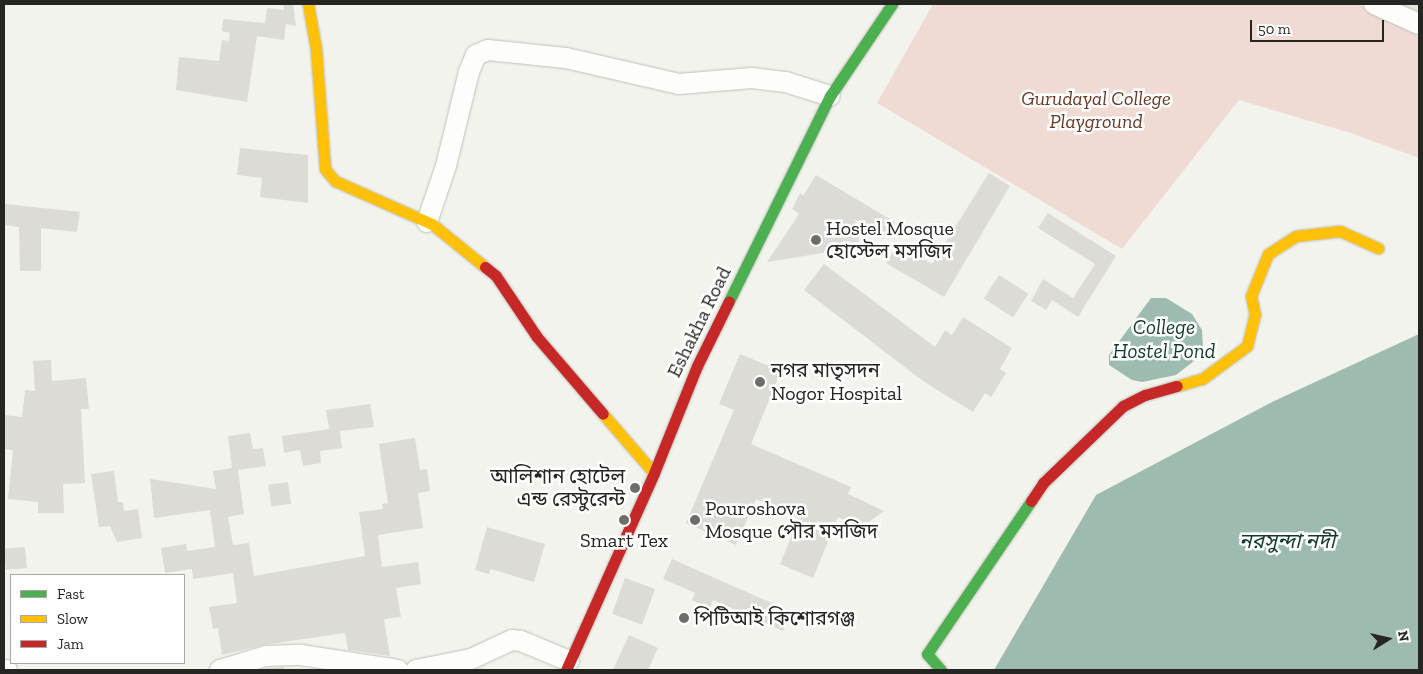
<!DOCTYPE html>
<html>
<head>
<meta charset="utf-8">
<style>
  body { margin:0 }
  #map { position:relative; width:1423px; height:674px; overflow:hidden; background:#f3f3ed; font-family:"Zilla Slab","Noto Sans Bengali",serif }
  div>[style] { position:absolute }
  [style*='--x'] { left:calc(var(--x)*1px); top:calc(var(--y)*1px); width:calc(var(--w)*1px); rotate:calc(var(--a)*1deg) }
  .built>* { inset:0; background:#e8e8db }
  .green>* { inset:0; background:#efdbd3 }
  .water>* { inset:0; background:#9ebbaf }
  .building>* { inset:0; background:#dcdbd6; transform-origin:0 0 }
  .roads { filter:drop-shadow(0 0 1px #c0c0bb) drop-shadow(0 0 1px #c0c0bb) }
  .street>* { height:20px; margin:-10px; padding:0 10px; transform-origin:10px; border-radius:10px; background:#fdfdfc }
  .fast>* { height:11px; margin:-5.5px; padding:0 5.5px; transform-origin:5.5px; border-radius:5.5px; background:#4caf50 }
  .slow>* { height:11px; margin:-5.5px; padding:0 5.5px; transform-origin:5.5px; border-radius:5.5px; background:#ffc107 }
  .jam>* { height:11px; margin:-5.5px; padding:0 5.5px; transform-origin:5.5px; border-radius:5.5px; background:#c62828 }
  .dots>* { width:14px; height:14px; translate:-50% -50%; box-sizing:border-box; border:2px solid #fff; border-radius:50% }
  span { translate:-50% -50%; white-space:nowrap; text-align:center; line-height:1.15; -webkit-text-stroke:5px #fff; paint-order:stroke }
  .park-label { font-size:20px; color:#6a3624; font-style:italic }
  .poi-label { font-size:20px; color:#252522 }
  .left { translate:0 -50%; text-align:left }
  .right { translate:-100% -50%; text-align:right }
  .street-label { font-size:20px; color:#252522 }
  .water-label { font-size:21px; color:#13392d; font-style:italic }
  .frame { position:absolute; inset:0; border:5px solid #252522; pointer-events:none }
  .legend { position:absolute; left:10px; top:574px; width:175px; height:90px; box-sizing:border-box; background:#fff; border:1px solid #a8a8a7; margin:0; padding:6px 9px; list-style:none; font-size:15px; color:#252522 }
  .legend li { display:flex; align-items:center; gap:10px; height:25px }
  .legend b { width:25px; border:1px solid #a8a8a7 }
  .north { position:absolute; left:1363px; top:614px; width:50px; height:50px; -webkit-text-stroke:4px #fff; paint-order:stroke; rotate:80deg; font-size:14px; font-weight:700; line-height:20px; text-align:center; color:#252522 }
  .north::after { content:''; display:block; margin:auto; width:18px; height:22px; background:#252522; clip-path:polygon(50% 0,100% 100%,50% 72%,0 100%) }
  .scale { position:absolute; left:1250px; top:20px; width:134px; height:22px; box-sizing:border-box; border:2px solid #252522; border-top:0; padding-left:6px; font-size:15px; line-height:18px; white-space:nowrap; color:#252522; -webkit-text-stroke:4px #fff; paint-order:stroke }
</style>
</head>
<body>
<div id="map">
  <div class="built">
    <i style="clip-path:polygon(1385px 4px,1419px 4px,1419px 19px)"></i>
  </div>
  <div class="green">
    <i style="clip-path:polygon(933px 4px,1357px 4px,1419px 32px,1419px 158px,1351px 133px,1239px 100px,1122px 249px,877px 103px)"></i>
  </div>
  <div class="water">
    <i style="clip-path:polygon(1151px 298px,1166px 298px,1192px 314px,1202px 330px,1203px 348px,1199px 357px,1176px 375px,1142px 382px,1132px 380px,1109px 365px,1109px 355px)"></i>
    <i style="clip-path:polygon(1419px 334px,1419px 670px,994px 670px,1096px 495px,1272px 402px)"></i>
  </div>
  <div class="building">
    <i style="clip-path:polygon(283px 4px,293px 4px,296px 26px,286px 24px,284px 40px,257px 36px,247px 102px,176px 90px,179px 57px,219px 61px,222px 40px,229px 41px,230px 33px,222px 31px,223px 19px,265px 23px,267px 8px,284px 10px)"></i>
    <i style="clip-path:polygon(240px 148px,308px 155px,308px 203px,260px 197px,262px 178px,237px 175px)"></i>
    <i style="clip-path:polygon(989px 173px,1010px 186px,944px 297px,886px 263px,898px 244px,932px 264px)"></i>
    <i style="clip-path:polygon(816px 175px,895px 222px,885px 238px,855px 219px,860px 247px,767px 262px,799px 214px,792px 209px,800px 193px,803px 196px)"></i>
    <i style="clip-path:polygon(5px 204px,80px 212px,77px 232px,41px 228px,41px 271px,20px 271px,19px 227px,4px 225px)"></i>
    <i style="clip-path:polygon(1048px 213px,1116px 256px,1078px 317px,1052px 300px,1046px 310px,1031px 301px,1043px 279px,1073px 298px,1095px 264px,1038px 228px)"></i>
    <i style="clip-path:polygon(824px 264px,935px 347px,945px 330px,952px 335px,963px 317px,1012px 348px,1000px 369px,1006px 373px,991px 397px,985px 393px,973px 412px,923px 381px,804px 290px)"></i>
    <i style="left:999px;top:275px;width:35px;height:28px;rotate:33deg"></i>
    <i style="clip-path:polygon(740px 354px,781px 371px,751px 444px,851px 487px,848px 494px,884px 511px,861px 528px,838px 517px,813px 578px,780px 564px,799px 518px,756px 499px,736px 545px,686px 523px,734px 410px,719px 404px)"></i>
    <i style="clip-path:polygon(51px 360px,52px 381px,86px 378px,89px 409px,81px 409px,85px 483px,63px 484px,64px 513px,38px 513px,38px 502px,8px 499px,13px 450px,4px 449px,4px 415px,22px 417px,25px 390px,35px 391px,33px 361px)"></i>
    <i style="clip-path:polygon(370px 404px,374px 427px,340px 431px,342px 448px,320px 451px,321px 463px,303px 466px,300px 450px,284px 453px,282px 436px,329px 429px,326px 410px)"></i>
    <i style="clip-path:polygon(250px 433px,253px 449px,263px 448px,266px 466px,238px 470px,244px 514px,228px 517px,233px 545px,249px 543px,254px 576px,365px 556px,359px 512px,383px 509px,382px 504px,388px 503px,379px 444px,415px 438px,420px 470px,427px 469px,430px 491px,418px 493px,423px 528px,378px 535px,382px 567px,418px 562px,421px 584px,396px 588px,401px 617px,384px 619px,390px 656px,348px 650px,345px 633px,263px 645px,222px 655px,218px 628px,213px 629px,209px 607px,237px 603px,233px 573px,193px 579px,192px 569px,165px 573px,161px 548px,186px 544px,187px 551px,215px 547px,210px 510px,154px 518px,150px 479px,216px 489px,213px 471px,232px 468px,228px 436px)"></i>
    <i style="clip-path:polygon(114px 471px,118px 502px,123px 502px,124px 511px,138px 509px,142px 538px,117px 542px,110px 526px,99px 527px,91px 474px)"></i>
    <i style="left:288px;top:482px;width:22px;height:20px;rotate:82deg"></i>
    <i style="clip-path:polygon(487px 527px,545px 544px,534px 582px,491px 569px,489px 574px,475px 570px)"></i>
    <i style="left:25px;top:547px;width:21px;height:21px;rotate:85deg"></i>
    <i style="clip-path:polygon(672px 559px,792px 612px,783px 631px,713px 600px,710px 608px,692px 600px,695px 593px,663px 579px)"></i>
    <i style="left:625px;top:578px;width:32px;height:38px;rotate:20deg"></i>
    <i style="clip-path:polygon(629px 635px,658px 648px,648px 670px,613px 670px)"></i>
    <i style="clip-path:polygon(284px 667px,284px 670px,260px 670px,268px 668px)"></i>
  </div>
  <div class="roads">
    <div class="street">
      <i style="--x:1374;--y:4;--w:49;--a:24"></i>
      <i style="--x:427;--y:222;--w:59;--a:-71.3"></i>
      <i style="--x:446;--y:166;--w:97;--a:-76.3"></i>
      <i style="--x:469;--y:72;--w:18;--a:-68"></i>
      <i style="--x:476;--y:55;--w:13;--a:-23"></i>
      <i style="--x:488;--y:50;--w:78;--a:5.9"></i>
      <i style="--x:566;--y:58;--w:116;--a:13"></i>
      <i style="--x:679;--y:84;--w:73;--a:-4.7"></i>
      <i style="--x:752;--y:78;--w:34;--a:7"></i>
      <i style="--x:786;--y:82;--w:46;--a:17.7"></i>
      <i style="--x:4;--y:670;--w:3;--a:0"></i>
      <i style="--x:220;--y:670;--w:48;--a:-16.9"></i>
      <i style="--x:266;--y:656;--w:35;--a:-2"></i>
      <i style="--x:301;--y:655;--w:98;--a:8.8"></i>
      <i style="--x:416;--y:670;--w:56;--a:-11.3"></i>
      <i style="--x:471;--y:659;--w:45;--a:-24.9"></i>
      <i style="--x:512;--y:640;--w:9;--a:6"></i>
      <i style="--x:521;--y:641;--w:52;--a:22.6"></i>
    </div>
    <div class="fast">
      <i style="--x:729;--y:301;--w:229;--a:-63.8"></i>
      <i style="--x:830;--y:96;--w:111;--a:-56"></i>
      <i style="--x:941;--y:670;--w:21;--a:-131"></i>
      <i style="--x:927;--y:654;--w:185;--a:-55.8"></i>
    </div>
    <div class="slow">
      <i style="--x:308;--y:4;--w:46;--a:79.9"></i>
      <i style="--x:316;--y:49;--w:120;--a:85.7"></i>
      <i style="--x:325;--y:169;--w:16;--a:50"></i>
      <i style="--x:335;--y:181;--w:106;--a:23.9"></i>
      <i style="--x:432;--y:224;--w:68;--a:39.1"></i>
      <i style="--x:1177;--y:386;--w:26;--a:-16"></i>
      <i style="--x:1202;--y:379;--w:56;--a:-36.3"></i>
      <i style="--x:1247;--y:346;--w:32;--a:-76"></i>
      <i style="--x:1255;--y:315;--w:19;--a:-102"></i>
      <i style="--x:1251;--y:296;--w:45;--a:-68"></i>
      <i style="--x:1268;--y:254;--w:33;--a:-33"></i>
      <i style="--x:1296;--y:236;--w:44;--a:-6.5"></i>
      <i style="--x:1340;--y:231;--w:42;--a:24.1"></i>
      <i style="--x:603;--y:414;--w:78;--a:49.2"></i>
    </div>
    <div class="jam">
      <i style="--x:485;--y:267;--w:14;--a:39"></i>
      <i style="--x:496;--y:276;--w:73;--a:56.1"></i>
      <i style="--x:537;--y:337;--w:101;--a:49.4"></i>
      <i style="--x:1031;--y:501;--w:22;--a:-56"></i>
      <i style="--x:1043;--y:483;--w:111;--a:-43.9"></i>
      <i style="--x:1123;--y:406;--w:25;--a:-27"></i>
      <i style="--x:1145;--y:395;--w:33;--a:-16"></i>
      <i style="--x:566;--y:670;--w:216;--a:-65.9"></i>
      <i style="--x:654;--y:473;--w:115;--a:-68.1"></i>
      <i style="--x:697;--y:366;--w:72;--a:-63.8"></i>
    </div>
  </div>
  <div class="dots">
    <i style="left:816px;top:240px;background:#6d6d69"></i>
    <i style="left:760px;top:382px;background:#6d6d69"></i>
    <i style="left:635px;top:488px;background:#6d6d69"></i>
    <i style="left:624px;top:520px;background:#6d6d69"></i>
    <i style="left:695px;top:520px;background:#6d6d69"></i>
    <i style="left:684px;top:618px;background:#6d6d69"></i>
  </div>
  <div class="park-label">
    <span style="left:1096px;top:110px">Gurudayal College<br>Playground</span>
  </div>
  <div class="poi-label">
    <span class="left" style="left:826px;top:240px">Hostel Mosque<br>হোস্টেল মসজিদ</span>
    <span class="left" style="left:771px;top:382px">নগর মাতৃসদন<br>Nogor Hospital</span>
    <span class="right" style="left:625px;top:488px">আলিশান হোটেল<br>এন্ড রেস্টুরেন্ট</span>
    <span class="left" style="left:705px;top:520px">Pouroshova<br>Mosque পৌর মসজিদ</span>
    <span style="left:624px;top:540px">Smart Tex</span>
    <span class="left" style="left:694px;top:618px">পিটিআই কিশোরগঞ্জ</span>
  </div>
  <div class="street-label">
    <span style="left:699px;top:322px;rotate:-64deg">Eshakha Road</span>
  </div>
  <div class="water-label">
    <span style="left:1164px;top:339px">College<br>Hostel Pond</span>
    <span style="left:1287px;top:541px">নরসুন্দা নদী</span>
  </div>
  <div class="frame"></div>
  <ul class="legend">
  <li><b style="height:6px;background:#4caf50"></b>Fast</li>
  <li><b style="height:6px;background:#ffc107"></b>Slow</li>
  <li><b style="height:6px;background:#c62828"></b>Jam</li>
  </ul>
  <div class="north">N</div>
  <div class="scale">50 m</div>
</div>
</body>
</html>
